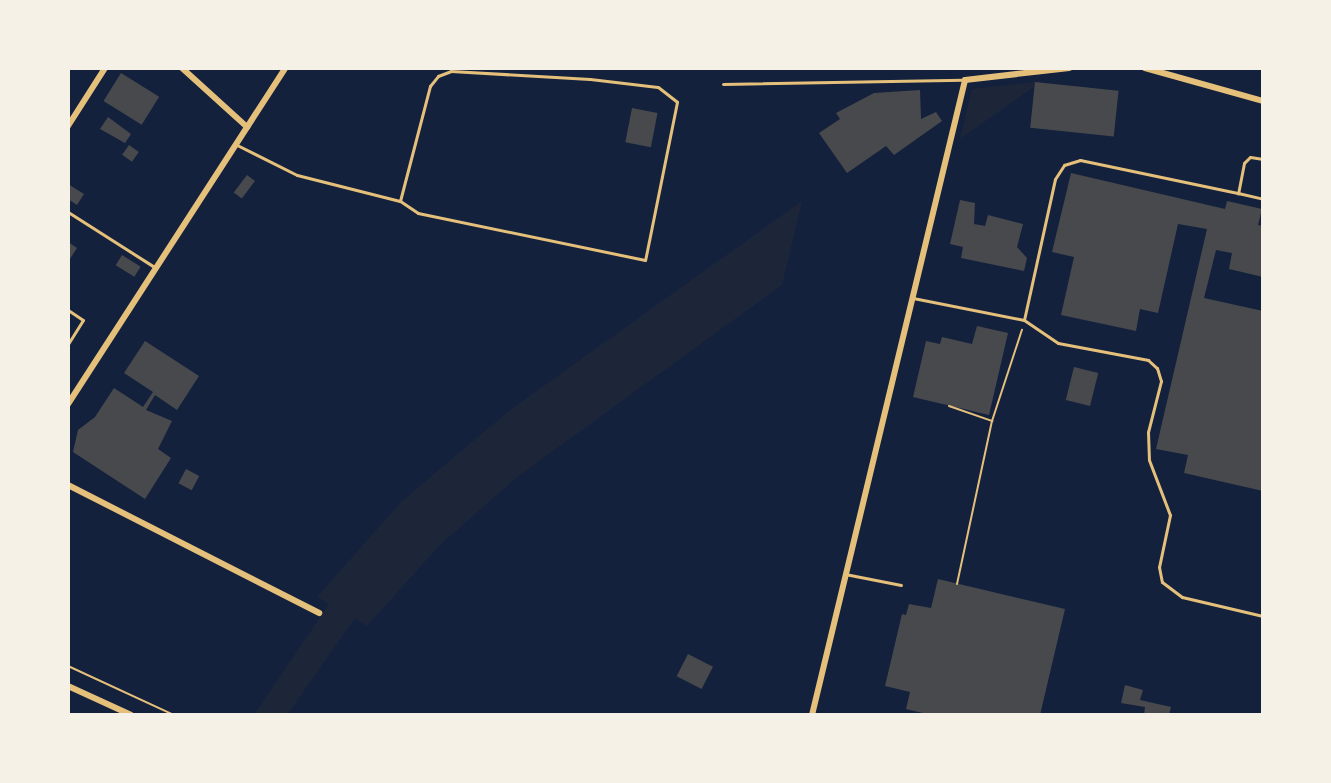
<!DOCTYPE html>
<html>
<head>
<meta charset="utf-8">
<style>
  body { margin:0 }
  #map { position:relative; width:1331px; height:783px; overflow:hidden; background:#14213d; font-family:"Nunito Sans",sans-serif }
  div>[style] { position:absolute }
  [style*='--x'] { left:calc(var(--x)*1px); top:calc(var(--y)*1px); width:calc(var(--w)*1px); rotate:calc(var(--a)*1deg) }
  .green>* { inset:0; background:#1d2539 }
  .building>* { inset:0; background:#48494c; transform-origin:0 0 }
  .path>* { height:2px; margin:-1px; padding:0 1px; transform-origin:1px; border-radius:1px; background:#e5c07b }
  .service>* { height:3px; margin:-1.5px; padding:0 1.5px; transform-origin:1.5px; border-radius:1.5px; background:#e5c07b }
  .minor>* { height:6px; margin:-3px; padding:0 3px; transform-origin:3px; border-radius:3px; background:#e5c07b }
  span { translate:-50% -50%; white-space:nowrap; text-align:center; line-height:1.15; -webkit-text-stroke:8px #f6f1e7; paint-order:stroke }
  .frame { position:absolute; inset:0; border:70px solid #f6f1e7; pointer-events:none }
</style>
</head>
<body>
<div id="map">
  <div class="green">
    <i style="clip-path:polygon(1042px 81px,960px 139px,972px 89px)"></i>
    <i style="clip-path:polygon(802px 201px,782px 285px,517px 477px,440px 545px,367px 626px,355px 618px,287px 715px,254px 715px,329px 604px,317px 597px,402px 501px,510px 410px)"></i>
  </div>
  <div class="building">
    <i style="left:121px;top:73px;width:45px;height:33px;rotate:32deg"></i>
    <i style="left:1035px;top:82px;width:84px;height:46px;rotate:6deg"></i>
    <i style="clip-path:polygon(920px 90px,921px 119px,936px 112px,942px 121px,894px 155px,886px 146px,847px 173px,819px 133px,840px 119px,836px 113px,874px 93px)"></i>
    <i style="left:632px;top:108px;width:26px;height:35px;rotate:11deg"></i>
    <i style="clip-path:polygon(108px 117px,131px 134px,125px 143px,100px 129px)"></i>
    <i style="left:129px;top:145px;width:12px;height:12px;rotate:35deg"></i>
    <i style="clip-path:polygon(1071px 173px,1225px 209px,1227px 201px,1262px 209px,1258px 225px,1263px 226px,1263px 277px,1229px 269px,1232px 253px,1216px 250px,1204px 298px,1263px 311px,1263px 491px,1184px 473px,1188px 455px,1156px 449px,1207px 229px,1178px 224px,1158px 313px,1140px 309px,1136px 331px,1061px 315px,1074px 257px,1052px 252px)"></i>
    <i style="left:247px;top:175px;width:10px;height:22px;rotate:37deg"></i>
    <i style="clip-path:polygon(68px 184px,84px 194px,77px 205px,68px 199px)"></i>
    <i style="clip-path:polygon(960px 200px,975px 203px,974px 224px,985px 226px,988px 215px,1023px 224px,1017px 247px,1027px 258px,1024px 271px,961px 258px,963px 247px,950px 244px)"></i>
    <i style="clip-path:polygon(68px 242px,77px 248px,68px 262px)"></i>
    <i style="left:122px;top:255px;width:22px;height:12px;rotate:32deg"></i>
    <i style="clip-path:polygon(977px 326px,1008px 333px,989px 415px,913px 397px,926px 341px,940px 344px,942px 337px,972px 344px)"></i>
    <i style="clip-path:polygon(145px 341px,199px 376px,177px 410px,155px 395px,146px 410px,172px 421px,158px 449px,171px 458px,145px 499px,73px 452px,78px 430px,95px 417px,114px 388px,143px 407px,153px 392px,124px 373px)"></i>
    <i style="left:1074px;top:367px;width:25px;height:34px;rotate:14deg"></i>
    <i style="left:186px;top:469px;width:15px;height:16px;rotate:28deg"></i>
    <i style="clip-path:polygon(938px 579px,1065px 609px,1040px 715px,931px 715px,906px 709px,910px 692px,885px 686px,902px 614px,906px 615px,909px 604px,931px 608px)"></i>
    <i style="left:688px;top:654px;width:28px;height:25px;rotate:27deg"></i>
    <i style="clip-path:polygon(1125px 685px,1143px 690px,1140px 700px,1171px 707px,1169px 715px,1144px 715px,1145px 707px,1121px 703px)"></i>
  </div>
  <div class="path">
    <i style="--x:949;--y:406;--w:46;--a:19.2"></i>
    <i style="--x:957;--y:584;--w:167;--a:-77.9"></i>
    <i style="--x:992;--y:421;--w:96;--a:-71.8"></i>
    <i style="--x:68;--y:666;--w:117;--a:24.8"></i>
  </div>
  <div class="service">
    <i style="--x:723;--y:84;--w:240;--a:-1"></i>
    <i style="--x:237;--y:145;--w:67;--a:26.6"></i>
    <i style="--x:297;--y:175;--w:106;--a:14.2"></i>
    <i style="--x:400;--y:201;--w:119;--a:-75.4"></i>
    <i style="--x:430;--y:86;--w:13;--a:-51"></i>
    <i style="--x:438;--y:76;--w:14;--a:-21"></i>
    <i style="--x:451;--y:71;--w:139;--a:3.3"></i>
    <i style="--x:590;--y:79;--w:68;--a:6.7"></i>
    <i style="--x:658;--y:87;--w:24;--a:38"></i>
    <i style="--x:677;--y:102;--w:161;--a:101.4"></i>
    <i style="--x:645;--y:260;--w:232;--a:-168.3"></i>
    <i style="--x:418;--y:213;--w:22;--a:-146"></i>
    <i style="--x:1263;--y:159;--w:13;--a:-171"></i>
    <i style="--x:1250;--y:157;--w:8;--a:135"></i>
    <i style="--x:1244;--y:163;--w:31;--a:101"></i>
    <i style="--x:1238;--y:193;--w:26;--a:13"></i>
    <i style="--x:68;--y:212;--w:104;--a:32.5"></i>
    <i style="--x:913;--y:298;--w:113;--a:11.2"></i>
    <i style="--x:1024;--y:320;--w:144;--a:-77.6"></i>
    <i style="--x:1055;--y:179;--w:17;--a:-57"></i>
    <i style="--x:1064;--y:165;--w:17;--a:-17"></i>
    <i style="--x:1080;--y:160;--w:161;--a:11.8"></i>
    <i style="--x:68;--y:310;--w:18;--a:34"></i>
    <i style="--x:83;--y:320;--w:28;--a:122"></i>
    <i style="--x:1024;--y:320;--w:41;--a:34.1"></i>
    <i style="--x:1058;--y:343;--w:92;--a:10.7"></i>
    <i style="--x:1148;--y:360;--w:12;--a:42"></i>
    <i style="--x:1157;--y:368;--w:14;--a:73"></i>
    <i style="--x:1161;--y:381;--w:53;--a:104.3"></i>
    <i style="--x:1148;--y:432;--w:28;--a:88"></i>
    <i style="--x:1149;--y:460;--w:59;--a:69.1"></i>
    <i style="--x:1170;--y:515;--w:53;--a:101.9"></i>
    <i style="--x:1159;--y:567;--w:15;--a:79"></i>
    <i style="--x:1162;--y:582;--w:25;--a:37"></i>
    <i style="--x:1182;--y:597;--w:83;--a:13.2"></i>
    <i style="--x:845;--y:574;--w:57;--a:11.1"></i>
  </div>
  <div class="minor">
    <i style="--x:182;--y:68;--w:88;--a:42.2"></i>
    <i style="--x:1145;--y:68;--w:123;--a:15.6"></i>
    <i style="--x:68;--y:126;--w:69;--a:-57.5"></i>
    <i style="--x:68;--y:404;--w:400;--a:-57.1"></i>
    <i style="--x:68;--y:485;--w:282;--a:27"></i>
    <i style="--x:68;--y:686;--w:69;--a:24.7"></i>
    <i style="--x:812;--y:715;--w:653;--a:-76.45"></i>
    <i style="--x:965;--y:80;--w:105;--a:-6.6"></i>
  </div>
  <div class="frame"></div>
</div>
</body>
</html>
